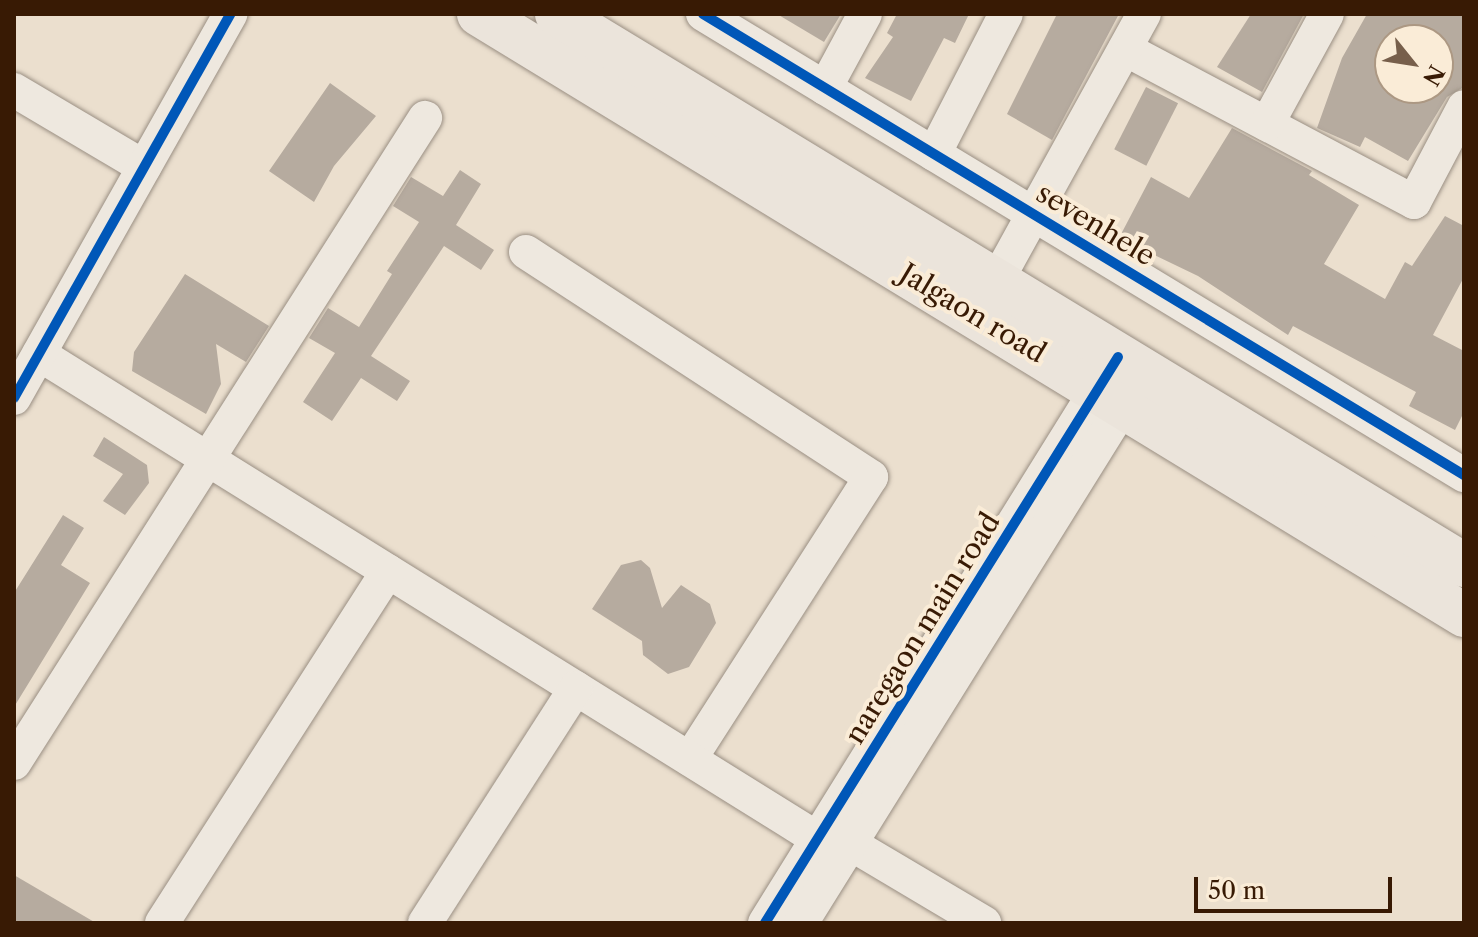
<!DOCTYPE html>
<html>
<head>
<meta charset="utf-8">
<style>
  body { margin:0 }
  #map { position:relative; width:1478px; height:937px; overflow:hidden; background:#ebdfce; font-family:"Libre Caslon Text",serif }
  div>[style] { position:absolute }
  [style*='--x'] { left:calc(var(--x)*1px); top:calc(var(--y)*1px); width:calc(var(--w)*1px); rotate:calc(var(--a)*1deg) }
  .building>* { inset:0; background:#b6ab9f; transform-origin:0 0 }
  .roads { filter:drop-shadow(0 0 2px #9a8f83) drop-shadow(0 0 2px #9a8f83) }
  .minor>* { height:34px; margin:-17px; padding:0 17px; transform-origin:17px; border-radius:17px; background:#eee8df }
  .highway>* { height:44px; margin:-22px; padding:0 22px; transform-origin:22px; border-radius:22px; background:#ebe4db }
  .cycleway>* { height:10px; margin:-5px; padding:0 5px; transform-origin:5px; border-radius:5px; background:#0057b8 }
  span { translate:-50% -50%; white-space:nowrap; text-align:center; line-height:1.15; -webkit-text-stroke:8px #faecd7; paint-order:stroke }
  .street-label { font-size:28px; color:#381a04 }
  .frame { position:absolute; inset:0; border:16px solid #381a04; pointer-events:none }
  .north { position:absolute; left:1374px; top:24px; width:80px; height:80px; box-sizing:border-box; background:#faecd7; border:2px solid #ac9883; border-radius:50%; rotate:120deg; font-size:22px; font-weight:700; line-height:32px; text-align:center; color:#381a04 }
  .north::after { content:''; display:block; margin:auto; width:28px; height:36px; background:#775f4b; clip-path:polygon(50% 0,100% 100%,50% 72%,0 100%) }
  .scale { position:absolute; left:1194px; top:877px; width:198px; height:36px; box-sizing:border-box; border:4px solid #381a04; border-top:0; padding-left:10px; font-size:24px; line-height:28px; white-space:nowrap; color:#381a04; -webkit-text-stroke:6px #faecd7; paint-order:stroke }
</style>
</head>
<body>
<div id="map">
  <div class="building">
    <i style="clip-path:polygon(777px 14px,841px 14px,824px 42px)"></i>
    <i style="clip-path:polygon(897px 14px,969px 14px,955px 43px,944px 38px,911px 101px,865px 78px,893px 37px,887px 33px)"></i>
    <i style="clip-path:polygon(1057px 14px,1119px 14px,1052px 140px,1007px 114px)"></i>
    <i style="clip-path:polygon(1251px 14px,1304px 14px,1262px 92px,1217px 67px)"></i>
    <i style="clip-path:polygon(evenodd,1367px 14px,1464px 14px,1464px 87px,1447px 97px,1408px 161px,1365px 137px,1360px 147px,1317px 128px,1342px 58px,1367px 14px,1390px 40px,1438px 40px,1438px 88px,1390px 88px,1390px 40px)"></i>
    <i style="clip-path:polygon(330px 83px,376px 116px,334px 166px,314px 202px,269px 171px)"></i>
    <i style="left:1146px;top:87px;width:36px;height:70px;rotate:27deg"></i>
    <i style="clip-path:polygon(1232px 128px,1312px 171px,1309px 175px,1359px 205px,1324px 264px,1385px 299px,1405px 262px,1412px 266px,1445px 216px,1464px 226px,1464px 277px,1433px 335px,1464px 351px,1464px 412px,1455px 430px,1409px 406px,1416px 392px,1293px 326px,1288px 335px,1198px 276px,1119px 238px,1151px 177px,1189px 198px)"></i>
    <i style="clip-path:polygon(460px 170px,481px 184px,456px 225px,494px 250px,481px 270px,444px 246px,371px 356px,410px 381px,397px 401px,361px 378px,332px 421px,303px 402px,335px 353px,309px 338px,328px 308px,359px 327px,392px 274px,387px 271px,419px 222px,393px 206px,411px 177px,443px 196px)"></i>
    <i style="clip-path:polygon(185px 274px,269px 326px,246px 362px,216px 344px,221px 384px,206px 414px,132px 371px,134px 352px)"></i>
    <i style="clip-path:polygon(104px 437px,147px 465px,149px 483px,125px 515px,103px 501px,123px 474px,93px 456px)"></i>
    <i style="clip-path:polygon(63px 515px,84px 528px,61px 565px,90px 583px,14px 707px,14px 593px)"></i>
    <i style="clip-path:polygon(641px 560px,650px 568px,662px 608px,681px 585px,710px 604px,716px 623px,689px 667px,668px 674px,643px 655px,642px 641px,592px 609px,621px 565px)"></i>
    <i style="clip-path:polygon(14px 875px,96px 923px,14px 923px)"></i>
  </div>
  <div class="roads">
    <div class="minor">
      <i style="--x:703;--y:14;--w:890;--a:31.21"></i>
      <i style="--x:1125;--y:49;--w:327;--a:27.9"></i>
      <i style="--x:1414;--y:202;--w:107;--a:-62.2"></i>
      <i style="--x:825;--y:88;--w:84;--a:-61.6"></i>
      <i style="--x:14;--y:90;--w:151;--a:30.6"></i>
      <i style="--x:1267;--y:124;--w:125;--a:-61.4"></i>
      <i style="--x:934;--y:154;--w:157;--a:-62.8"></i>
      <i style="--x:526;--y:252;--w:412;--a:33.1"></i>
      <i style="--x:871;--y:477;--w:335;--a:122.7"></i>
      <i style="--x:996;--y:282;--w:306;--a:-61.1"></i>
      <i style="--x:39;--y:354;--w:918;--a:31.91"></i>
      <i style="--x:14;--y:398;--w:441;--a:-60.6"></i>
      <i style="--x:14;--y:763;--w:765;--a:-57.49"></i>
      <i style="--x:851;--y:844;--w:155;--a:30.7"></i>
      <i style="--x:162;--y:923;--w:418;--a:-57.3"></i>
      <i style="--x:425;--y:923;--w:279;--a:-57.3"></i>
      <i style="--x:765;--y:923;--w:651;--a:-58.12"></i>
      <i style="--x:801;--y:923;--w:632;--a:-58.07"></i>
    </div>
    <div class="highway">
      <i style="--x:479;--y:14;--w:1154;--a:31.39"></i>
      <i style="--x:557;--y:14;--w:1061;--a:31.28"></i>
    </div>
  </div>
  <div class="cycleway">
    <i style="--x:703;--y:14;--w:890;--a:31.21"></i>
    <i style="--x:14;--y:398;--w:441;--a:-60.6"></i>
    <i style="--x:765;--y:923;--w:667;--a:-58.05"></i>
  </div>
  <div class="street-label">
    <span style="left:1096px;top:224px;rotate:31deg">sevenhele</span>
    <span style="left:973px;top:313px;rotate:31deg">Jalgaon road</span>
    <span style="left:922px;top:628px;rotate:-58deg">naregaon main road</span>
  </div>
  <div class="frame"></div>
  <div class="north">N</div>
  <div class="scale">50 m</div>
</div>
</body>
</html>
